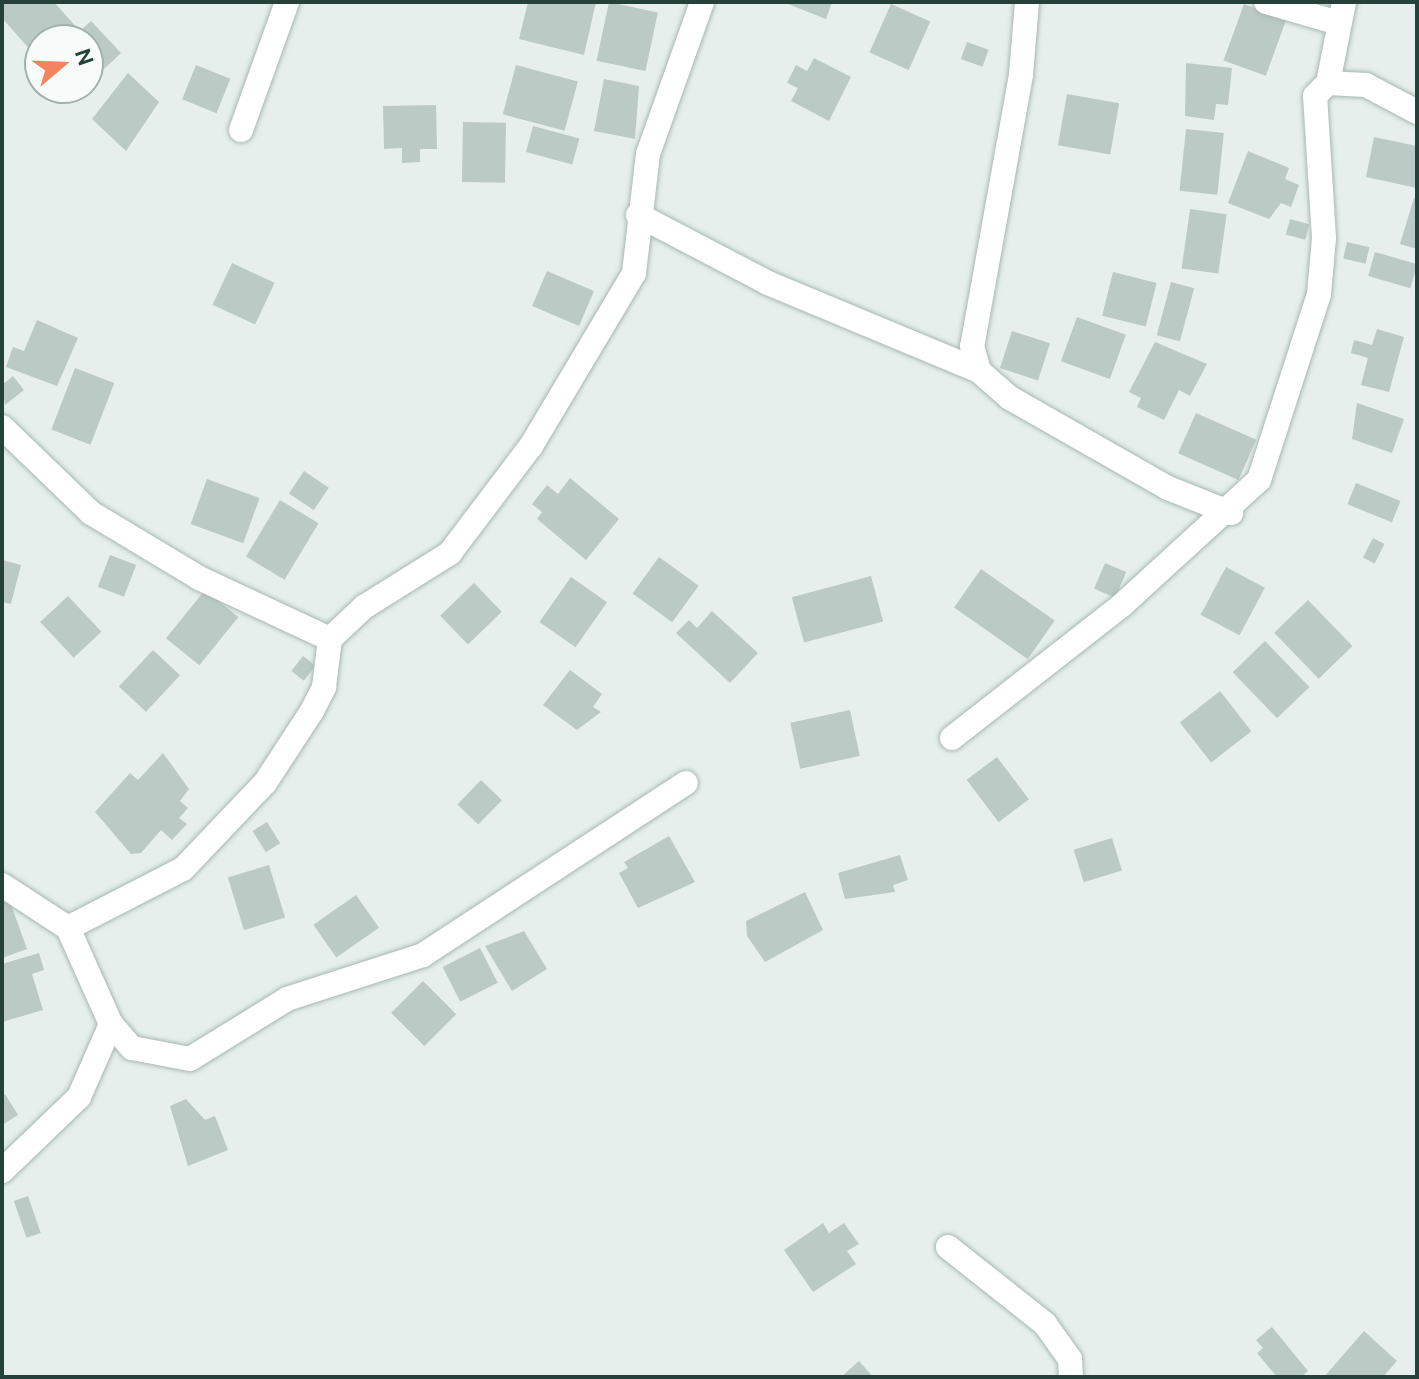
<!DOCTYPE html>
<html>
<head>
<meta charset="utf-8">
<style>
  body { margin:0 }
  #map { position:relative; width:1419px; height:1379px; overflow:hidden; background:#e6efeb; font-family:Ubuntu,sans-serif }
  div>[style] { position:absolute }
  [style*='--x'] { left:calc(var(--x)*1px); top:calc(var(--y)*1px); width:calc(var(--w)*1px); rotate:calc(var(--a)*1deg) }
  .building>* { inset:0; background:#bbcac4; transform-origin:0 0 }
  .roads { filter:drop-shadow(0 0 2px #a8b8b2) drop-shadow(0 0 2px #a8b8b2) }
  .minor>* { height:24px; margin:-12px; padding:0 12px; transform-origin:12px; border-radius:12px; background:#fff }
  span { translate:-50% -50%; white-space:nowrap; text-align:center; line-height:1.15; -webkit-text-stroke:8px #f7fbf9; paint-order:stroke }
  .frame { position:absolute; inset:0; border:4px solid #24423a; pointer-events:none }
  .north { position:absolute; left:24px; top:24px; width:80px; height:80px; box-sizing:border-box; background:#f7fbf9; border:2px solid #a3b1ad; border-radius:50%; rotate:71deg; font-size:22px; font-weight:700; line-height:32px; text-align:center; color:#24423a }
  .north::after { content:''; display:block; margin:auto; width:28px; height:36px; background:#f4845f; clip-path:polygon(50% 0,100% 100%,50% 72%,0 100%) }
</style>
</head>
<body>
<div id="map">
  <div class="building">
    <i style="clip-path:polygon(2px 2px,54px 2px,78px 29px,67px 40px,40px 40px,40px 61px,2px 18px)"></i>
    <i style="clip-path:polygon(528px 2px,596px 2px,584px 55px,519px 39px)"></i>
    <i style="left:609px;top:2px;width:50px;height:60px;rotate:12deg"></i>
    <i style="clip-path:polygon(783px 2px,832px 2px,826px 19px)"></i>
    <i style="left:891px;top:4px;width:43px;height:53px;rotate:24deg"></i>
    <i style="left:1244px;top:4px;width:45px;height:60px;rotate:20deg"></i>
    <i style="clip-path:polygon(91px 21px,121px 53px,88px 84px,88px 40px,70px 40px)"></i>
    <i style="left:967px;top:42px;width:23px;height:18px;rotate:20deg"></i>
    <i style="clip-path:polygon(814px 58px,851px 77px,829px 121px,791px 101px,798px 88px,787px 83px,796px 65px,807px 71px)"></i>
    <i style="clip-path:polygon(1186px 63px,1232px 68px,1228px 105px,1216px 104px,1214px 120px,1185px 116px)"></i>
    <i style="left:196px;top:65px;width:37px;height:37px;rotate:22deg"></i>
    <i style="left:516px;top:65px;width:64px;height:51px;rotate:15deg"></i>
    <i style="clip-path:polygon(128px 73px,159px 102px,126px 151px,92px 119px)"></i>
    <i style="clip-path:polygon(604px 79px,639px 86px,635px 139px,594px 131px)"></i>
    <i style="left:1067px;top:94px;width:53px;height:52px;rotate:10deg"></i>
    <i style="clip-path:polygon(436px 105px,437px 149px,420px 149px,420px 162px,402px 163px,402px 148px,384px 149px,383px 106px)"></i>
    <i style="left:463px;top:122px;width:43px;height:60px;rotate:1deg"></i>
    <i style="left:533px;top:126px;width:48px;height:27px;rotate:15deg"></i>
    <i style="left:1186px;top:129px;width:38px;height:62px;rotate:6deg"></i>
    <i style="clip-path:polygon(1374px 137px,1417px 146px,1417px 188px,1366px 177px)"></i>
    <i style="clip-path:polygon(1248px 151px,1289px 168px,1285px 179px,1299px 185px,1291px 207px,1281px 203px,1269px 219px,1228px 203px)"></i>
    <i style="clip-path:polygon(1414px 198px,1417px 199px,1417px 249px,1400px 244px)"></i>
    <i style="left:1190px;top:209px;width:37px;height:60px;rotate:8deg"></i>
    <i style="left:1290px;top:219px;width:20px;height:16px;rotate:15deg"></i>
    <i style="left:1347px;top:242px;width:23px;height:17px;rotate:13deg"></i>
    <i style="left:1375px;top:252px;width:44px;height:25px;rotate:16deg"></i>
    <i style="left:232px;top:263px;width:47px;height:46px;rotate:25deg"></i>
    <i style="left:547px;top:271px;width:51px;height:38px;rotate:23deg"></i>
    <i style="left:1113px;top:272px;width:45px;height:45px;rotate:14deg"></i>
    <i style="left:1171px;top:282px;width:24px;height:55px;rotate:15deg"></i>
    <i style="left:1077px;top:317px;width:52px;height:47px;rotate:20deg"></i>
    <i style="clip-path:polygon(37px 320px,78px 338px,57px 386px,6px 367px,13px 347px,24px 351px)"></i>
    <i style="clip-path:polygon(1377px 329px,1404px 337px,1389px 392px,1361px 385px,1368px 358px,1351px 353px,1354px 340px,1372px 345px)"></i>
    <i style="left:1012px;top:331px;width:40px;height:39px;rotate:18deg"></i>
    <i style="clip-path:polygon(1155px 342px,1207px 364px,1190px 396px,1179px 390px,1164px 420px,1137px 407px,1141px 398px,1129px 392px)"></i>
    <i style="left:75px;top:368px;width:42px;height:66px;rotate:21deg"></i>
    <i style="clip-path:polygon(13px 376px,24px 390px,5px 405px,2px 385px)"></i>
    <i style="clip-path:polygon(1357px 403px,1404px 419px,1392px 453px,1352px 439px)"></i>
    <i style="left:1196px;top:413px;width:66px;height:44px;rotate:24deg"></i>
    <i style="left:304px;top:471px;width:30px;height:27px;rotate:34deg"></i>
    <i style="clip-path:polygon(570px 478px,619px 519px,586px 560px,537px 519px,542px 512px,532px 504px,547px 485px,558px 494px)"></i>
    <i style="left:207px;top:479px;width:56px;height:48px;rotate:20deg"></i>
    <i style="left:1356px;top:483px;width:48px;height:23px;rotate:22deg"></i>
    <i style="left:280px;top:500px;width:45px;height:66px;rotate:31deg"></i>
    <i style="left:1373px;top:538px;width:13px;height:22px;rotate:27deg"></i>
    <i style="left:110px;top:555px;width:28px;height:34px;rotate:21deg"></i>
    <i style="left:659px;top:557px;width:49px;height:45px;rotate:36deg"></i>
    <i style="clip-path:polygon(2px 560px,21px 565px,11px 604px,2px 602px)"></i>
    <i style="left:1105px;top:563px;width:23px;height:28px;rotate:23deg"></i>
    <i style="left:1226px;top:567px;width:44px;height:54px;rotate:28deg"></i>
    <i style="left:981px;top:569px;width:90px;height:47px;rotate:35deg"></i>
    <i style="left:871px;top:576px;width:47px;height:82px;rotate:75deg"></i>
    <i style="left:571px;top:577px;width:44px;height:55px;rotate:35deg"></i>
    <i style="left:474px;top:583px;width:40px;height:47px;rotate:46deg"></i>
    <i style="left:205px;top:590px;width:43px;height:62px;rotate:39deg"></i>
    <i style="left:68px;top:596px;width:49px;height:38px;rotate:47deg"></i>
    <i style="left:1308px;top:600px;width:64px;height:47px;rotate:46deg"></i>
    <i style="clip-path:polygon(712px 611px,758px 653px,730px 683px,676px 633px,689px 620px,697px 628px)"></i>
    <i style="left:1265px;top:641px;width:64px;height:45px;rotate:46deg"></i>
    <i style="left:153px;top:650px;width:37px;height:50px;rotate:43deg"></i>
    <i style="left:303px;top:656px;width:16px;height:19px;rotate:38deg"></i>
    <i style="clip-path:polygon(570px 670px,602px 694px,593px 707px,601px 712px,577px 730px,543px 705px)"></i>
    <i style="left:1220px;top:691px;width:51px;height:51px;rotate:52deg"></i>
    <i style="left:850px;top:710px;width:47px;height:61px;rotate:78deg"></i>
    <i style="clip-path:polygon(163px 753px,189px 789px,180px 801px,188px 808px,179px 818px,187px 824px,172px 840px,161px 830px,141px 853px,131px 854px,95px 812px,130px 773px,138px 780px)"></i>
    <i style="left:997px;top:757px;width:53px;height:38px;rotate:53deg"></i>
    <i style="left:481px;top:780px;width:29px;height:34px;rotate:44deg"></i>
    <i style="left:267px;top:822px;width:25px;height:17px;rotate:58deg"></i>
    <i style="clip-path:polygon(669px 836px,695px 882px,638px 908px,619px 873px,628px 868px,624px 862px)"></i>
    <i style="left:1112px;top:838px;width:34px;height:40px;rotate:73deg"></i>
    <i style="clip-path:polygon(900px 855px,908px 880px,893px 885px,895px 892px,845px 899px,838px 873px)"></i>
    <i style="left:269px;top:865px;width:55px;height:43px;rotate:73deg"></i>
    <i style="clip-path:polygon(805px 892px,823px 930px,765px 962px,747px 936px,746px 921px)"></i>
    <i style="left:356px;top:895px;width:40px;height:52px;rotate:55deg"></i>
    <i style="clip-path:polygon(9px 899px,27px 949px,2px 958px,2px 901px)"></i>
    <i style="clip-path:polygon(524px 931px,547px 969px,512px 991px,485px 946px)"></i>
    <i style="left:480px;top:948px;width:39px;height:42px;rotate:63deg"></i>
    <i style="clip-path:polygon(39px 953px,44px 970px,32px 974px,43px 1010px,2px 1022px,2px 964px)"></i>
    <i style="left:423px;top:981px;width:47px;height:45px;rotate:45deg"></i>
    <i style="clip-path:polygon(5px 1094px,18px 1115px,2px 1125px,2px 1096px)"></i>
    <i style="clip-path:polygon(186px 1099px,205px 1120px,215px 1116px,228px 1150px,188px 1166px,170px 1106px)"></i>
    <i style="left:28px;top:1196px;width:39px;height:15px;rotate:71deg"></i>
    <i style="clip-path:polygon(823px 1223px,829px 1233px,844px 1223px,859px 1244px,847px 1251px,856px 1264px,813px 1292px,784px 1250px)"></i>
    <i style="clip-path:polygon(1272px 1327px,1308px 1371px,1301px 1377px,1277px 1377px,1257px 1353px,1263px 1348px,1256px 1340px)"></i>
    <i style="clip-path:polygon(1364px 1331px,1397px 1361px,1383px 1377px,1324px 1377px)"></i>
    <i style="clip-path:polygon(859px 1361px,873px 1377px,841px 1377px)"></i>
  </div>
  <div class="roads">
    <div class="minor">
      <i style="--x:1027;--y:2;--w:73;--a:94.7"></i>
      <i style="--x:1021;--y:75;--w:275;--a:100.2"></i>
      <i style="--x:972;--y:346;--w:26;--a:74"></i>
      <i style="--x:979;--y:371;--w:41;--a:41.1"></i>
      <i style="--x:1010;--y:398;--w:182;--a:29.7"></i>
      <i style="--x:1168;--y:488;--w:68;--a:21.6"></i>
      <i style="--x:1266;--y:2;--w:72;--a:16.2"></i>
      <i style="--x:1328;--y:83;--w:38;--a:3"></i>
      <i style="--x:1366;--y:85;--w:58;--a:27.9"></i>
      <i style="--x:241;--y:130;--w:136;--a:-70.2"></i>
      <i style="--x:638;--y:215;--w:147;--a:27.6"></i>
      <i style="--x:768;--y:283;--w:229;--a:22.6"></i>
      <i style="--x:2;--y:427;--w:124;--a:44"></i>
      <i style="--x:91;--y:513;--w:126;--a:31"></i>
      <i style="--x:199;--y:578;--w:145;--a:25"></i>
      <i style="--x:952;--y:738;--w:216;--a:-38"></i>
      <i style="--x:1122;--y:605;--w:185;--a:-42.4"></i>
      <i style="--x:1259;--y:480;--w:195;--a:-72.1"></i>
      <i style="--x:1319;--y:294;--w:56;--a:-84.9"></i>
      <i style="--x:1324;--y:238;--w:142;--a:-93.6"></i>
      <i style="--x:1315;--y:96;--w:18;--a:-45"></i>
      <i style="--x:1328;--y:83;--w:83;--a:-78.8"></i>
      <i style="--x:2;--y:885;--w:79;--a:33.1"></i>
      <i style="--x:68;--y:928;--w:105;--a:65.9"></i>
      <i style="--x:111;--y:1024;--w:32;--a:49"></i>
      <i style="--x:132;--y:1048;--w:59;--a:10.7"></i>
      <i style="--x:190;--y:1059;--w:114;--a:-31.7"></i>
      <i style="--x:287;--y:999;--w:143;--a:-17.9"></i>
      <i style="--x:423;--y:955;--w:314;--a:-33.2"></i>
      <i style="--x:68;--y:928;--w:129;--a:-27.2"></i>
      <i style="--x:183;--y:869;--w:119;--a:-46.4"></i>
      <i style="--x:265;--y:783;--w:86;--a:-56.9"></i>
      <i style="--x:312;--y:711;--w:27;--a:-63"></i>
      <i style="--x:324;--y:687;--w:48;--a:-82.9"></i>
      <i style="--x:330;--y:639;--w:47;--a:-43.3"></i>
      <i style="--x:364;--y:607;--w:102;--a:-32.1"></i>
      <i style="--x:450;--y:553;--w:134;--a:-52.9"></i>
      <i style="--x:531;--y:446;--w:201;--a:-59.2"></i>
      <i style="--x:634;--y:273;--w:120;--a:-83.3"></i>
      <i style="--x:648;--y:154;--w:161;--a:-70.4"></i>
      <i style="--x:2;--y:1171;--w:107;--a:-43.9"></i>
      <i style="--x:79;--y:1097;--w:80;--a:-66.3"></i>
      <i style="--x:948;--y:1247;--w:124;--a:38.4"></i>
      <i style="--x:1045;--y:1324;--w:43;--a:54.5"></i>
      <i style="--x:1070;--y:1359;--w:18;--a:87"></i>
    </div>
  </div>
  <div class="frame"></div>
  <div class="north">N</div>
</div>
</body>
</html>
